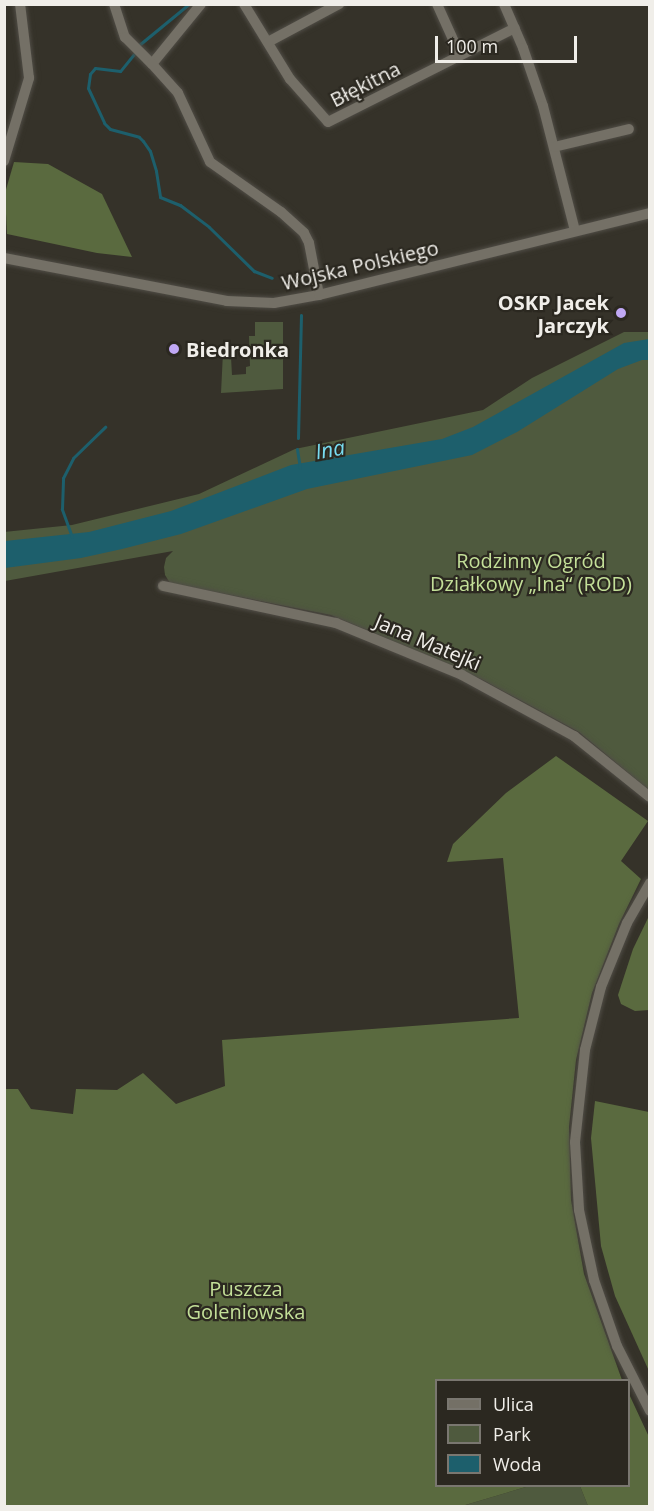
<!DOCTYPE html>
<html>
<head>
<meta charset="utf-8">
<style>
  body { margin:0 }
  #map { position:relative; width:654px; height:1511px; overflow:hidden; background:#353229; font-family:"Open Sans",sans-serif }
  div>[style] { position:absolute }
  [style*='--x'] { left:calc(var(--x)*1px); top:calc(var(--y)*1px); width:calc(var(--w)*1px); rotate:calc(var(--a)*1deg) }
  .green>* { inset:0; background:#4f5a3e }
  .forest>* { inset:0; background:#5a6a3f }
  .water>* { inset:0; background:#1d5f6c }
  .stream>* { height:3px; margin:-1.5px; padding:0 1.5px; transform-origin:1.5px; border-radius:1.5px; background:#1d5f6c }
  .roads { filter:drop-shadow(0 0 2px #504d46) drop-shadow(0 0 2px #504d46) }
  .minor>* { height:10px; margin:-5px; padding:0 5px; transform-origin:5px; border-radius:5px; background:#747066 }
  .dots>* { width:16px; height:16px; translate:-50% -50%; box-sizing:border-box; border:3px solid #2b2820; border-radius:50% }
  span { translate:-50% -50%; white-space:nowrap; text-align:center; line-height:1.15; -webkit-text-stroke:4.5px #2b2820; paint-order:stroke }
  .street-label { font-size:20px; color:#f0eee9 }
  .poi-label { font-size:20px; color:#f0eee9; font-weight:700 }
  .right { translate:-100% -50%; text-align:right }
  .left { translate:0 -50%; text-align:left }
  .park-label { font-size:20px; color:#c3df98 }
  .water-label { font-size:21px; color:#78dcf0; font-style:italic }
  .frame { position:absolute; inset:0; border:6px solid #f0eee9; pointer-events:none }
  .legend { position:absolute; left:435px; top:1379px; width:195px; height:108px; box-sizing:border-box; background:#2b2820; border:2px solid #7a7770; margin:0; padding:8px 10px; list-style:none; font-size:18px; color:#f0eee9 }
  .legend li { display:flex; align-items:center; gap:12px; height:30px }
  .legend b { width:30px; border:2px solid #7a7770 }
  .scale { position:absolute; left:435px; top:36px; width:142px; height:27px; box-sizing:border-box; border:3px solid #f0eee9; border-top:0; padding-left:8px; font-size:18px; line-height:21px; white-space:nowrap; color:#f0eee9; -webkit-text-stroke:4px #2b2820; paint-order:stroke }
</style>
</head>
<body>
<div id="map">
  <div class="green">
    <i style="clip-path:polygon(255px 322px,283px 322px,283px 389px,221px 393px,223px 352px,228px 352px,228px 357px,231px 357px,232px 375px,246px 374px,246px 367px,250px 366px,249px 336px,255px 336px)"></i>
    <i style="clip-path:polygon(624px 332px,649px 332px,649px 790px,579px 732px,483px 680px,417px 651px,331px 615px,170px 583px,165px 575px,164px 567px,166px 558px,173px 551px,5px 581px,4px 532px,72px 525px,199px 494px,295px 449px,483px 410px,532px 378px)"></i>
    <i style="clip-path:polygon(529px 1486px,580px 1486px,588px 1506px,462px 1506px)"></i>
  </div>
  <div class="forest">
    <i style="clip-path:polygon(14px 162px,48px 164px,102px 194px,132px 257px,97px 253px,7px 234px,5px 193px)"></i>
    <i style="clip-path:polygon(556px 756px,648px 821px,621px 861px,641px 879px,619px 924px,592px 993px,576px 1060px,569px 1127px,571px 1200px,584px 1274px,622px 1380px,436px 1380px,436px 1486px,529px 1486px,462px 1506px,5px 1506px,5px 1089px,18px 1089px,31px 1109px,73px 1114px,76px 1089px,117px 1090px,143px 1073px,176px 1104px,225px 1086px,222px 1040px,519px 1018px,503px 858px,447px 862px,453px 844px,506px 793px)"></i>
    <i style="clip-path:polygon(649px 916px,649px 1010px,635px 1011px,621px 1004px,618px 995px,633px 949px)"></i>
    <i style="clip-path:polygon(595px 1101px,649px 1112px,649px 1371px,615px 1296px,601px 1246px,591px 1138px)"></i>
    <i style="clip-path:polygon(629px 1394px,649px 1437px,649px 1506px,588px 1506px,580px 1486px,628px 1486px)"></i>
  </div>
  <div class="water">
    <i style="clip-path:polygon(649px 339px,649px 360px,642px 360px,618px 369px,517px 432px,472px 455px,307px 489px,181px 534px,122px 549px,81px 558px,5px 568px,5px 541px,89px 532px,171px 511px,291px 465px,442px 439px,473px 427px,624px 343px)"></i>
  </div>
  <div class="stream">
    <i style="--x:139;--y:45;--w:65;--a:-39.4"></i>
    <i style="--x:134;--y:54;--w:22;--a:129"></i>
    <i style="--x:120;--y:71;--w:25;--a:-173"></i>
    <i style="--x:95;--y:68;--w:8;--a:130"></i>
    <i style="--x:90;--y:74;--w:14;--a:98"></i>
    <i style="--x:88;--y:88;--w:38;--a:65"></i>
    <i style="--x:104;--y:123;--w:8;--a:45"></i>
    <i style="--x:110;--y:129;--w:30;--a:15"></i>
    <i style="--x:139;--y:137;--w:6;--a:45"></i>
    <i style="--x:143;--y:141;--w:12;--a:55"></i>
    <i style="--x:150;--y:151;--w:21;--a:73"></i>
    <i style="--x:156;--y:171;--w:26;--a:81"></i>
    <i style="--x:160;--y:197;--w:22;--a:22"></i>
    <i style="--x:180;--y:205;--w:36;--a:37"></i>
    <i style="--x:209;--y:227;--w:63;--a:44.4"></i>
    <i style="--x:254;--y:271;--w:19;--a:21"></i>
    <i style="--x:298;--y:438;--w:123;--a:-88.6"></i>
    <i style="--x:297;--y:449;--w:19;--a:81"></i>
    <i style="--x:72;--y:537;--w:30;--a:-110"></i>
    <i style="--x:62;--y:509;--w:31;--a:-88"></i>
    <i style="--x:63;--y:478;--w:22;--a:-63"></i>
    <i style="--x:73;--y:458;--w:45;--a:-44.1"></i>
  </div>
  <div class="roads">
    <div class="minor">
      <i style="--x:114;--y:4;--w:35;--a:72"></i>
      <i style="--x:125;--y:37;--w:38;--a:45"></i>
      <i style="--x:201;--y:4;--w:77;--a:129.2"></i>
      <i style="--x:152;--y:64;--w:39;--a:48"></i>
      <i style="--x:178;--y:93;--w:76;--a:65.1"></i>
      <i style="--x:210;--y:162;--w:87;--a:35.2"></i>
      <i style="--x:281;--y:212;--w:31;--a:42"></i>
      <i style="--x:304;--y:233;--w:11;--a:63"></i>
      <i style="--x:309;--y:243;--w:53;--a:79.1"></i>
      <i style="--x:244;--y:4;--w:88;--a:58.5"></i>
      <i style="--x:290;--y:79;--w:57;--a:48.5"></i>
      <i style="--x:328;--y:122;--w:209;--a:-26.7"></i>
      <i style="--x:437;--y:4;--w:56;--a:65.7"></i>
      <i style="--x:504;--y:4;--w:48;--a:66.6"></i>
      <i style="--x:523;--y:48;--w:61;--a:71"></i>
      <i style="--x:543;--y:106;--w:129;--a:75.6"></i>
      <i style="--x:268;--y:42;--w:81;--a:-28.2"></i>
      <i style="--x:554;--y:147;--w:77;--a:-13.5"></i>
      <i style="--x:4;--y:161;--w:87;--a:-73.2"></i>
      <i style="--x:29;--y:78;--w:75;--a:-96.9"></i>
      <i style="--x:4;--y:258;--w:227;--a:10.9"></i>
      <i style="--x:227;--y:301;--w:47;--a:2.4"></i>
      <i style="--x:274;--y:303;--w:46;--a:-10.1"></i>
      <i style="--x:319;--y:295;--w:341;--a:-13.9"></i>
      <i style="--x:163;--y:586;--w:177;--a:12.1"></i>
      <i style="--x:336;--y:623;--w:136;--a:22.4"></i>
      <i style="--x:462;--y:675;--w:128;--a:28.6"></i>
      <i style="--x:574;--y:736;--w:97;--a:38.8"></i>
      <i style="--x:650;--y:883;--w:46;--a:119.9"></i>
      <i style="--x:627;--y:923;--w:69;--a:112.1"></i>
      <i style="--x:601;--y:987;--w:65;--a:104.3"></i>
      <i style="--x:585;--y:1050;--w:93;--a:96.2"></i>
      <i style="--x:575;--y:1142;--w:68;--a:86.6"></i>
      <i style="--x:579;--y:1210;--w:72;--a:77.9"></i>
      <i style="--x:594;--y:1280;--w:70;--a:70.8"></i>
      <i style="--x:617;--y:1346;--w:73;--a:63.1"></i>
    </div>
  </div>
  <div class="dots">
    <i style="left:621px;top:313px;background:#c0a8f4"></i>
    <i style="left:174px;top:349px;background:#c0a8f4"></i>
  </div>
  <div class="street-label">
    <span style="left:365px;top:84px;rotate:-27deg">Błękitna</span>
    <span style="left:360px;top:265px;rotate:-13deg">Wojska Polskiego</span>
    <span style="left:428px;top:642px;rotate:23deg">Jana Matejki</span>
  </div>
  <div class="poi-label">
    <span class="right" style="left:609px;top:314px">OSKP Jacek<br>Jarczyk</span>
    <span class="left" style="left:186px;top:349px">Biedronka</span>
  </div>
  <div class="park-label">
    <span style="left:531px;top:572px">Rodzinny Ogród<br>Działkowy „Ina“ (ROD)</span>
    <span style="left:246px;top:1300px">Puszcza<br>Goleniowska</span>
  </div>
  <div class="water-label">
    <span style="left:330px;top:449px;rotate:-10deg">Ina</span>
  </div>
  <div class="frame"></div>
  <ul class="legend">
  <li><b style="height:8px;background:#747066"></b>Ulica</li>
  <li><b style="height:16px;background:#4f5a3e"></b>Park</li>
  <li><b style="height:16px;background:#1d5f6c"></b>Woda</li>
  </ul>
  <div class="scale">100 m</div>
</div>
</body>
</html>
